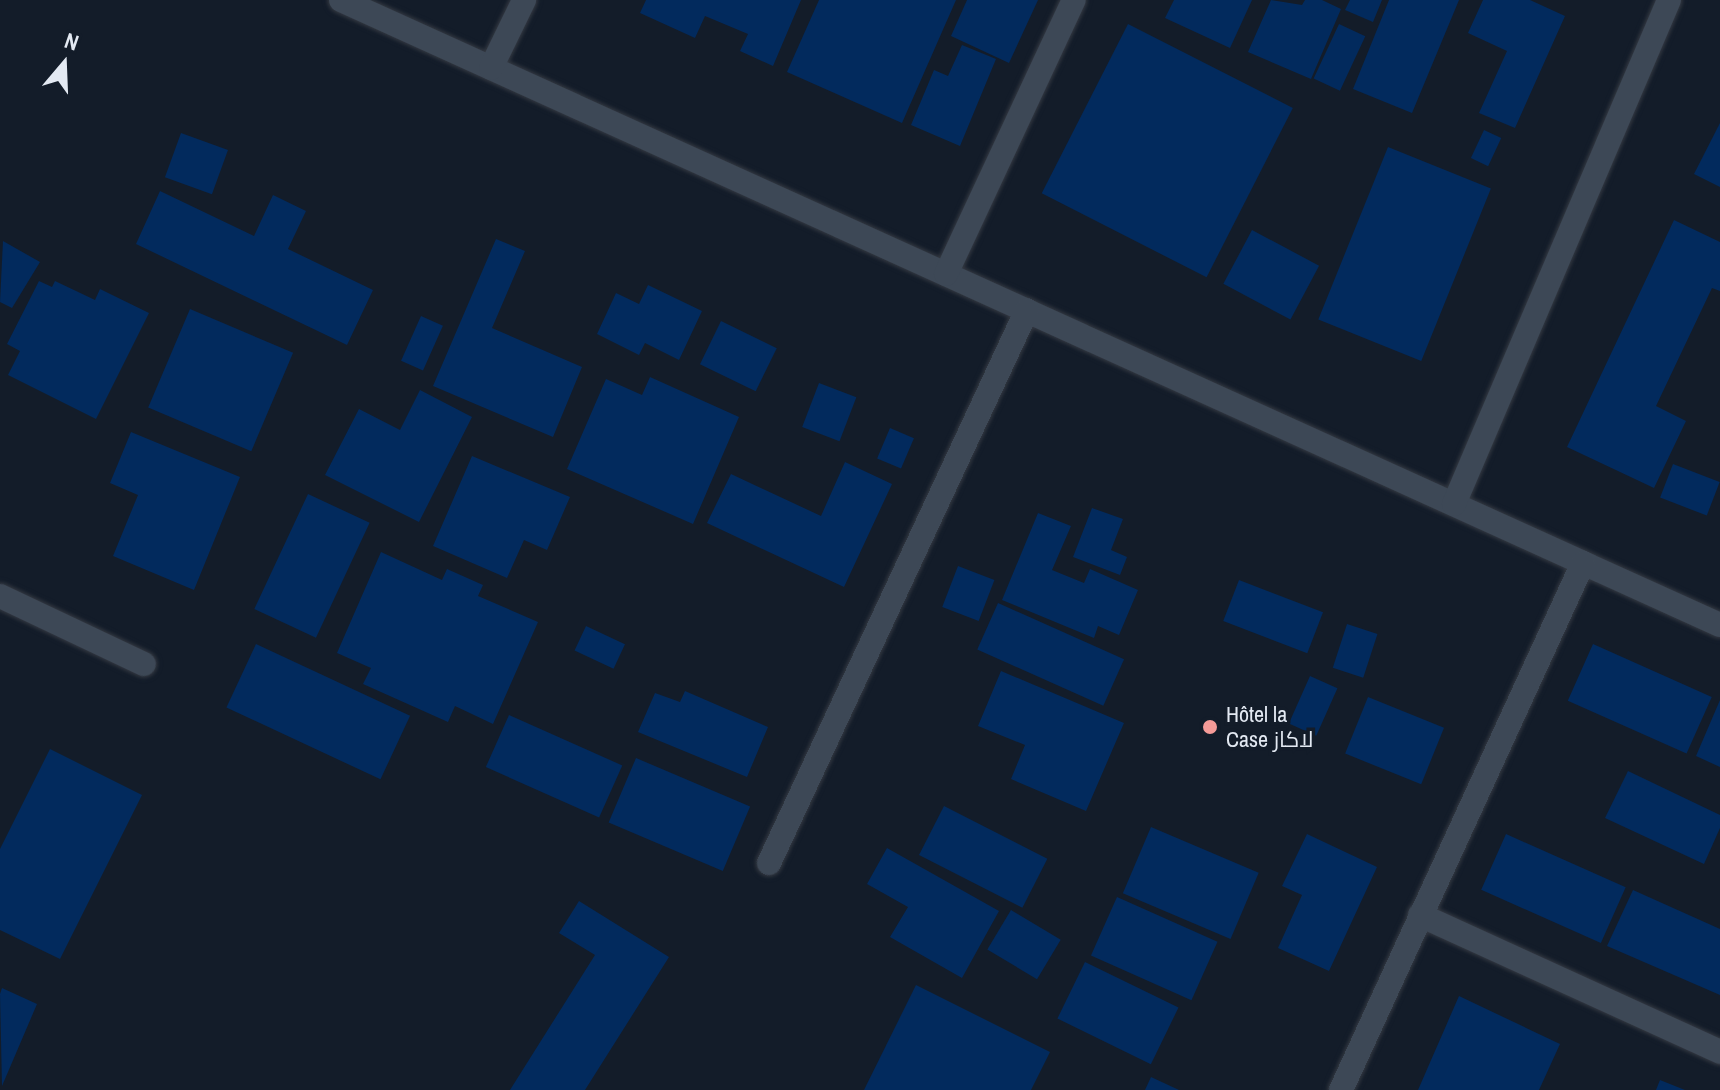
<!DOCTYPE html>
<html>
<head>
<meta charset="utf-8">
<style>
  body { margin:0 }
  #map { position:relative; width:1720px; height:1090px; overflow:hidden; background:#131c29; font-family:"Archivo Narrow",Cairo,sans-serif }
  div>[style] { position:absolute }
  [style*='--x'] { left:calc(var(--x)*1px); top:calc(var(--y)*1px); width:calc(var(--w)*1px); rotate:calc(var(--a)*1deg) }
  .building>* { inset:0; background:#022a5d; transform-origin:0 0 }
  .roads { filter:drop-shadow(0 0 2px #343942) drop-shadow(0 0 2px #343942) }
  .minor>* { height:24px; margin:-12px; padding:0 12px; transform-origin:12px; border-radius:12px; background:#3d4856 }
  .dots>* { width:22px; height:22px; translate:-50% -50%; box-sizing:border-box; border:4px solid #131c29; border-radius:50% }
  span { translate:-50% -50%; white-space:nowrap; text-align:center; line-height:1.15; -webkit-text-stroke:7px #131c29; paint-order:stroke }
  .poi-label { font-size:22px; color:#e3e9f2 }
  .left { translate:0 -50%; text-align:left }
  .north { position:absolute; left:24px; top:24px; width:80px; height:80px; -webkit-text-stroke:6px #131c29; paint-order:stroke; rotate:19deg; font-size:22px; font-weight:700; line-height:32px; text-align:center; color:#e3e9f2 }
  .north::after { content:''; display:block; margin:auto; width:28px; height:36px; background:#e3e9f2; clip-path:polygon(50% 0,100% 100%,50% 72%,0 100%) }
</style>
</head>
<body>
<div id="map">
  <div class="building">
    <i style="clip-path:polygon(646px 0,801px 0,773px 66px,740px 51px,748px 34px,705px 16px,695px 38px,640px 13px)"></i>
    <i style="clip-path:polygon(819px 0,956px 0,902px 123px,787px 72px)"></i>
    <i style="clip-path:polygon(967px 0,1038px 0,1009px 63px,951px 36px)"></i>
    <i style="clip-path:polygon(1174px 0,1252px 0,1230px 48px,1165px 18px)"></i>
    <i style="clip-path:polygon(1271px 0,1302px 5px,1305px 0,1322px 0,1341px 9px,1311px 79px,1248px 52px)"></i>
    <i style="clip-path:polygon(1350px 0,1382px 0,1373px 22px,1345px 10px)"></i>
    <i style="clip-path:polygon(1389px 0,1459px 0,1412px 113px,1353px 89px)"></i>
    <i style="clip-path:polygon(1483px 0,1530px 0,1565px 16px,1515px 128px,1479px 113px,1507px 51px,1468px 33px)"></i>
    <i style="left:1128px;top:24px;width:185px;height:190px;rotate:27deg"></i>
    <i style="left:1339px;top:24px;width:29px;height:60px;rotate:25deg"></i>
    <i style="clip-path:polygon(962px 45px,996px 59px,960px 146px,911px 125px,934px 70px,948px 76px)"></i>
    <i style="clip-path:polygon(1720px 123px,1720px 187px,1694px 174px)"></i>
    <i style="left:1484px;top:130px;width:19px;height:31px;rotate:25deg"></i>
    <i style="left:181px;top:133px;width:50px;height:47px;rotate:20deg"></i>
    <i style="left:1388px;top:147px;width:111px;height:186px;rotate:22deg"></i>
    <i style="clip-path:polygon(160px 191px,254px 236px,273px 195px,306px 211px,288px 249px,373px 290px,347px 345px,136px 244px)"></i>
    <i style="clip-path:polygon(1674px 220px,1720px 242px,1720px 291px,1712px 288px,1656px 406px,1686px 421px,1654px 488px,1567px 447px)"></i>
    <i style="left:1252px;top:230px;width:76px;height:61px;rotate:28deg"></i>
    <i style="clip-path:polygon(496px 239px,525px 251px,492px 328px,582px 367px,553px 437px,433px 386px)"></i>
    <i style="clip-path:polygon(3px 241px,40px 262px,12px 308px,0 302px)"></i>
    <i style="clip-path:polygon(39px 281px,52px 287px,55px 281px,95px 300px,100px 289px,149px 313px,96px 419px,8px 375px,20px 351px,7px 344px)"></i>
    <i style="clip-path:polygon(648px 285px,702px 311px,679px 360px,645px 343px,639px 355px,597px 334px,616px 293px,639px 304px)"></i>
    <i style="left:190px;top:309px;width:112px;height:107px;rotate:23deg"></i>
    <i style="left:421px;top:316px;width:24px;height:49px;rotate:24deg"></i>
    <i style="left:721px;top:321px;width:62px;height:48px;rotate:26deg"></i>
    <i style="clip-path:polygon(650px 377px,739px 417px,693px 524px,567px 469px,606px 379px,642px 395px)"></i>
    <i style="left:819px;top:383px;width:40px;height:47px;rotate:21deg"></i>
    <i style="clip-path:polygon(420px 390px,472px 417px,419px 522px,325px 475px,359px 409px,400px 430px)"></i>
    <i style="left:890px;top:428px;width:26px;height:33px;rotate:23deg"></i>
    <i style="clip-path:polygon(131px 432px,240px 477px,194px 590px,113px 556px,138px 495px,110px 483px)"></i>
    <i style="clip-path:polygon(472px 456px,570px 497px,547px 550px,524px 540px,507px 578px,433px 546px)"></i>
    <i style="clip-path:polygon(845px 462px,892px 484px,844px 587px,707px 523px,731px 474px,821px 516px)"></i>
    <i style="left:1673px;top:464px;width:50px;height:36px;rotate:21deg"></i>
    <i style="left:308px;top:494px;width:68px;height:127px;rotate:25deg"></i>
    <i style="clip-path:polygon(1092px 508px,1123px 519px,1111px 550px,1127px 557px,1120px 575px,1073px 557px)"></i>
    <i style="clip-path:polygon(1038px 513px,1071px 526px,1052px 570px,1084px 583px,1090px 569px,1138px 590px,1119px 635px,1098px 626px,1094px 638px,1002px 600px)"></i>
    <i style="clip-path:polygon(381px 552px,442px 580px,447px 569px,483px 585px,478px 596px,538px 622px,493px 724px,455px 706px,448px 722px,363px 684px,371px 668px,337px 653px)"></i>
    <i style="left:958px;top:566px;width:39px;height:44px;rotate:21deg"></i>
    <i style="left:1239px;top:580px;width:90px;height:44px;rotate:21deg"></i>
    <i style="left:998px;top:603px;width:138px;height:51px;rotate:24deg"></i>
    <i style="left:1347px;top:624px;width:32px;height:46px;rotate:18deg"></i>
    <i style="left:586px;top:626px;width:43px;height:27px;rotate:25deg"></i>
    <i style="left:256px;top:644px;width:170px;height:70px;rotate:25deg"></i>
    <i style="left:1593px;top:644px;width:130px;height:62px;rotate:24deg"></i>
    <i style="clip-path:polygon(1001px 671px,1124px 723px,1086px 811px,1011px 779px,1025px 745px,978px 726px)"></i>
    <i style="left:1310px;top:676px;width:30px;height:52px;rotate:24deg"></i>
    <i style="clip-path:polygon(685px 691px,768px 727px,747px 777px,638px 732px,655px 693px,680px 702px)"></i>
    <i style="left:1368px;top:697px;width:82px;height:61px;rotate:22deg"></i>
    <i style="clip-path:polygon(1720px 700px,1720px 767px,1696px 756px)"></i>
    <i style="left:509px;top:715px;width:124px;height:57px;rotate:24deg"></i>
    <i style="clip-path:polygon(50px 749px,142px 795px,60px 959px,0 930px,0 849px)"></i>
    <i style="left:636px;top:758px;width:124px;height:70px;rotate:23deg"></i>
    <i style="clip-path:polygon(1628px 771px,1720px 815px,1720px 828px,1704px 864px,1605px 818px)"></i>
    <i style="left:944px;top:806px;width:116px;height:55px;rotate:27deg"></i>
    <i style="left:1151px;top:827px;width:117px;height:72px;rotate:23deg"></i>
    <i style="clip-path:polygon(1307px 834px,1377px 867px,1329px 971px,1278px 948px,1302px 895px,1282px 886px)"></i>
    <i style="left:1506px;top:834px;width:131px;height:61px;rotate:24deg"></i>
    <i style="clip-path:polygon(887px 848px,999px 911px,962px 978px,890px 937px,908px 907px,867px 884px)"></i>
    <i style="clip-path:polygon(1633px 890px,1720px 929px,1720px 995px,1607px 946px)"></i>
    <i style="left:1117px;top:897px;width:110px;height:64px;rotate:24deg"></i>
    <i style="clip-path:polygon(579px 901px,669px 957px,585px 1090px,510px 1090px,595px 955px,559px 933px)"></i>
    <i style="left:1011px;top:910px;width:58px;height:46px;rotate:31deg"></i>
    <i style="left:1085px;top:962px;width:104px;height:63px;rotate:26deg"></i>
    <i style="clip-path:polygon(916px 985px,1050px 1052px,1031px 1090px,864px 1090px)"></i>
    <i style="clip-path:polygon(2px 988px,37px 1004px,2px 1086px,0 994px)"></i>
    <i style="clip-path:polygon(1459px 996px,1560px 1044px,1539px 1090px,1418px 1090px)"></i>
    <i style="clip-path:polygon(1151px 1077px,1179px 1090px,1145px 1090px)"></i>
    <i style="clip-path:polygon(1660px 1080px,1685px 1090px,1656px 1090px)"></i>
  </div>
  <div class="roads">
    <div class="minor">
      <i style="--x:341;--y:0;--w:1514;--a:24.38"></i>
      <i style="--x:491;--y:68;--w:76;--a:-64.1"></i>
      <i style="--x:946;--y:274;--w:302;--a:-65"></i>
      <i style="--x:1454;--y:504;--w:548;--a:-66.9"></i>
      <i style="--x:0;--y:596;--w:159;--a:25.3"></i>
      <i style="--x:769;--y:863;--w:610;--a:-64.99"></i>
      <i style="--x:1420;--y:915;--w:330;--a:24.5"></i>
      <i style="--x:1341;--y:1090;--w:580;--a:-65.34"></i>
    </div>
  </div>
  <div class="dots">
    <i style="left:1210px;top:727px;background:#f59b98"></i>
  </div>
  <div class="poi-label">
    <span class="left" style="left:1226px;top:727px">Hôtel la<br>Case لاكاز</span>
  </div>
  <div class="north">N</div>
</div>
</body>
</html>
